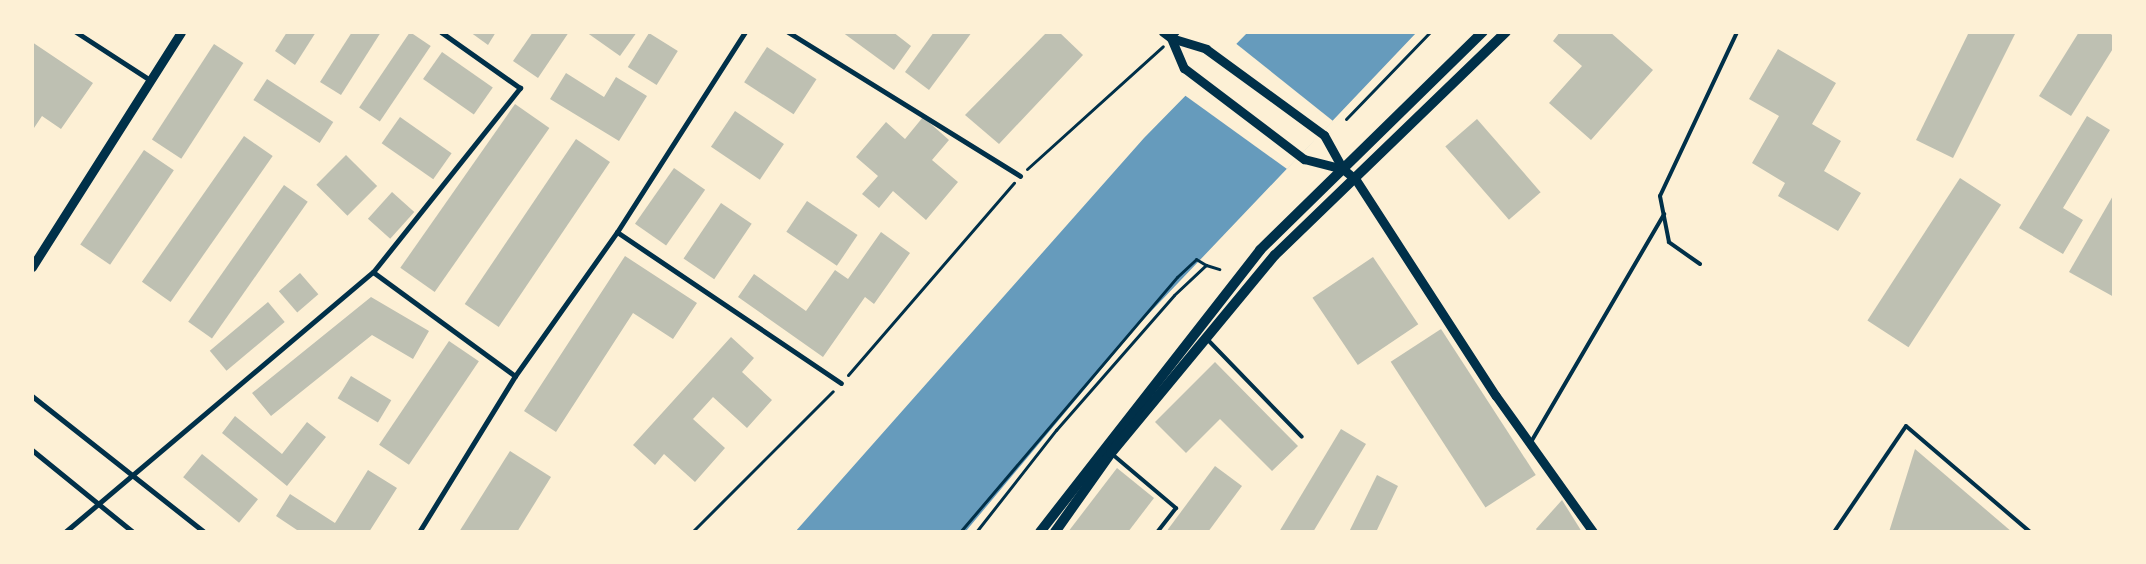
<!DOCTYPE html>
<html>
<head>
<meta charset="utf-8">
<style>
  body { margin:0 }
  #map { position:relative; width:2146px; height:564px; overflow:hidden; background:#fdf0d5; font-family:Georgia,serif }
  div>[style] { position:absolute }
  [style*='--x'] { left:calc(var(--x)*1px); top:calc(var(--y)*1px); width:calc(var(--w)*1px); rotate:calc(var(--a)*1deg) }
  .water>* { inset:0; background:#669bbc }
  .pier>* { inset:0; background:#fdf0d5 }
  .building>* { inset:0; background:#bec0b2; transform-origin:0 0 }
  .path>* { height:3px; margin:-1.5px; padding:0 1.5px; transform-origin:1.5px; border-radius:1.5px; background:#003049 }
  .service>* { height:4px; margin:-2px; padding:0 2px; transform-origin:2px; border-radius:2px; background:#003049 }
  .minor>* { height:5px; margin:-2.5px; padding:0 2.5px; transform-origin:2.5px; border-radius:2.5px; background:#003049 }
  .tertiary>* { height:9px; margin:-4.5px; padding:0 4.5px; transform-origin:4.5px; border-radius:4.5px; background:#003049 }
  .secondary>* { height:10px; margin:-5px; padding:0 5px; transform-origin:5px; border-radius:5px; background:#003049 }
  span { translate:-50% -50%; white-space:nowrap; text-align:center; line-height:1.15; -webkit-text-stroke:5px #fdf0d5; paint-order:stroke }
  .frame { position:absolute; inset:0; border:34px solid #fdf0d5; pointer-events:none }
</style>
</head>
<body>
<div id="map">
  <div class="water">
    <i style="clip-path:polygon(1247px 33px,1416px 33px,1139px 324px,966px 531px,795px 532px,1144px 138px)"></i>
  </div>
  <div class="pier">
    <i style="clip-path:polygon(1234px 42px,1333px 121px,1287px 169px,1183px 94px)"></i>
  </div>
  <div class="building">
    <i style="clip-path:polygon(287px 32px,316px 32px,295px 65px,275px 51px)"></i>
    <i style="clip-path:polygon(352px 32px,381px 32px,341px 95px,320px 82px)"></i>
    <i style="left:410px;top:32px;width:25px;height:91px;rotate:34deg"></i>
    <i style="clip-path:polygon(470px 32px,496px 32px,488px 45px)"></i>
    <i style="clip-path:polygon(533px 32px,569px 32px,538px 78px,513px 61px)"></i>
    <i style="clip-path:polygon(586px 32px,637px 32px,620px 56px)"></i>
    <i style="clip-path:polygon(842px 32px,893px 32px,911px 46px,894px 70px)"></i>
    <i style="clip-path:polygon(934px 32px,972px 32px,929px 90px,905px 72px)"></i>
    <i style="clip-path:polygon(1047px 32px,1059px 32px,1083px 55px,999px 144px,965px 115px)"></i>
    <i style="clip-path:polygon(1560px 32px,1610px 32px,1653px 70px,1591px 140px,1549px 103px,1582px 66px,1553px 41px)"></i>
    <i style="clip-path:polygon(1969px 32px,2016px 32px,1953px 158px,1916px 140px)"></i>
    <i style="clip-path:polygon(2079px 32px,2107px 32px,2114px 36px,2114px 47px,2071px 116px,2039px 96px)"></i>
    <i style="left:649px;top:33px;width:34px;height:40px;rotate:32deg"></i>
    <i style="clip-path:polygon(32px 42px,93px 83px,61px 129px,42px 116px,32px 131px)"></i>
    <i style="left:214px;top:44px;width:35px;height:114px;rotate:33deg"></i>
    <i style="left:767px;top:47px;width:59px;height:42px;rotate:33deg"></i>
    <i style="clip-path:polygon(1778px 49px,1836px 83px,1812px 124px,1841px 141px,1824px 171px,1861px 193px,1838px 231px,1778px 196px,1785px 183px,1752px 163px,1779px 116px,1749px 99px)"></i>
    <i style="left:442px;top:52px;width:62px;height:33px;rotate:35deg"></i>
    <i style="clip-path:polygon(566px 73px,604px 97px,616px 77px,647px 96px,619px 141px,550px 99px)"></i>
    <i style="left:267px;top:79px;width:79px;height:25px;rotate:33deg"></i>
    <i style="left:515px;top:104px;width:42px;height:200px;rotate:35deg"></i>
    <i style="left:735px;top:111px;width:59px;height:43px;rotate:34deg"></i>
    <i style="clip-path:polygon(2087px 116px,2110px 130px,2063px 208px,2083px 220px,2063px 254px,2019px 228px)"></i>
    <i style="left:400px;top:117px;width:63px;height:32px;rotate:35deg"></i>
    <i style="clip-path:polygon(923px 117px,949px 140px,932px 160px,958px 182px,926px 220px,893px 191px,879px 208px,862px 194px,878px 176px,856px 157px,886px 122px,905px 139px)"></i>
    <i style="left:1477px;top:119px;width:97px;height:42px;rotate:49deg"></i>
    <i style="left:244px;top:136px;width:35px;height:178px;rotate:35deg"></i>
    <i style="left:576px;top:139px;width:41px;height:199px;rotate:34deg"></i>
    <i style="left:144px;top:150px;width:36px;height:114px;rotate:34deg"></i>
    <i style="left:346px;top:155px;width:44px;height:42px;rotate:45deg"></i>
    <i style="left:674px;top:168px;width:38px;height:68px;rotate:35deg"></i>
    <i style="left:1960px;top:178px;width:49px;height:170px;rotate:33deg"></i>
    <i style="left:284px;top:185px;width:29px;height:167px;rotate:35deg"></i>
    <i style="left:392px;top:192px;width:30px;height:36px;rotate:42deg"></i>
    <i style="clip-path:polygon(2114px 194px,2114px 297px,2069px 272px)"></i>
    <i style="left:807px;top:201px;width:61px;height:37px;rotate:34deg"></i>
    <i style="left:721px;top:203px;width:37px;height:67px;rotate:34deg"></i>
    <i style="clip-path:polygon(881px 232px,910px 253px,874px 304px,865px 297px,823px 357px,738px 297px,754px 274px,806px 311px,835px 270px,848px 279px)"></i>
    <i style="clip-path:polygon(625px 256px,697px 303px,673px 339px,633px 313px,556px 432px,524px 411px)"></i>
    <i style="left:1373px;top:257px;width:81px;height:73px;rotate:56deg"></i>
    <i style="left:300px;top:273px;width:28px;height:28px;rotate:49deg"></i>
    <i style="clip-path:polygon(371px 297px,429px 331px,413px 359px,372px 335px,271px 416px,252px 393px)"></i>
    <i style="left:268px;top:302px;width:26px;height:76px;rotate:50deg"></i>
    <i style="left:1441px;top:329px;width:174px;height:60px;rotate:57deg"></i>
    <i style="clip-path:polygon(731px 337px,754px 358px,742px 372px,772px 400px,747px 428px,713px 397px,693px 419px,725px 448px,695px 482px,664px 454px,655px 465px,633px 445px)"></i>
    <i style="left:449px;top:341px;width:36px;height:125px;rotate:34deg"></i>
    <i style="clip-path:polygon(1215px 362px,1298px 446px,1272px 471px,1220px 419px,1186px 453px,1155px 422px)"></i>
    <i style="left:351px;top:376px;width:47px;height:26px;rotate:31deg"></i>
    <i style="clip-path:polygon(235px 416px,282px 454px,307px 422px,326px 437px,287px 486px,222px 433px)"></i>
    <i style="clip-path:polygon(1341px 429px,1366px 444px,1313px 532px,1279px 532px)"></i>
    <i style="clip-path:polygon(1915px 449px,2012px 532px,1889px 532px)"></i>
    <i style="clip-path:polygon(510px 451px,551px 477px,517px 532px,459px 532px)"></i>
    <i style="left:202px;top:454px;width:72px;height:30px;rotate:39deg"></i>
    <i style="clip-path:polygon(1215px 466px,1242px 486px,1208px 532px,1166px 532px)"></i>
    <i style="clip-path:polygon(1117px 468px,1154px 498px,1128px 532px,1068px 532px)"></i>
    <i style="clip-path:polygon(368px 470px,397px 488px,369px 532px,300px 532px,276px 516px,290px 494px,335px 523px)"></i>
    <i style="clip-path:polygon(1377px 475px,1398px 486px,1376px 532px,1349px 532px)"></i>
    <i style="clip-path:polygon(1562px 500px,1582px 532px,1538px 532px,1536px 529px)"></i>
  </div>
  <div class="path">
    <i style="--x:1346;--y:119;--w:121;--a:-46"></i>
    <i style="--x:1027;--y:169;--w:183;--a:-42.1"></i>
    <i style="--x:848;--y:375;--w:254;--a:-49.2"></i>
    <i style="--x:692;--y:532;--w:199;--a:-45"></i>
    <i style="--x:960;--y:532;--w:335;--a:-49.6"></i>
    <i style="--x:1177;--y:277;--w:26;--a:-43"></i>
    <i style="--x:1196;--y:259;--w:12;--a:31"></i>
    <i style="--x:976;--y:532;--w:130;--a:-51.9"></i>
    <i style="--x:1056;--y:430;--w:179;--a:-48.8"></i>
    <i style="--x:1174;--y:295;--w:44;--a:-43.2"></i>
    <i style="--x:1206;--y:265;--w:14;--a:17"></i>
  </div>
  <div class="service">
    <i style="--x:1700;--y:264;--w:38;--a:-145"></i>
    <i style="--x:1669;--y:242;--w:47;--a:-101.1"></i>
    <i style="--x:1660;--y:196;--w:181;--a:-64.8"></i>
    <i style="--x:1207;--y:339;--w:136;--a:45.9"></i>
    <i style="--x:1531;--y:442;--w:264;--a:-59.7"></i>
    <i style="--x:1112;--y:454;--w:84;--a:40.2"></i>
    <i style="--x:1176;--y:508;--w:31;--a:128"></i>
    <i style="--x:1834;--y:532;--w:128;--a:-55.8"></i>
    <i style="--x:1906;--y:426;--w:163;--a:40.5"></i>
  </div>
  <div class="minor">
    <i style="--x:76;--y:32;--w:88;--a:33"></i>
    <i style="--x:788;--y:32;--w:273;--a:31.8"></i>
    <i style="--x:1171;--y:38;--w:8;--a:-45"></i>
    <i style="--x:617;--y:232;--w:270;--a:34"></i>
    <i style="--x:373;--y:272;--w:176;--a:36.2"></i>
    <i style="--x:32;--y:396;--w:219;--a:38.3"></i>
    <i style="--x:32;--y:450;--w:130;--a:39.1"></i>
    <i style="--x:65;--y:532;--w:403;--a:-40.2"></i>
    <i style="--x:373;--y:272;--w:236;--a:-51.4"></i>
    <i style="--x:520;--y:88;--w:97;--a:-144.7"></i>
    <i style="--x:419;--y:532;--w:183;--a:-58.4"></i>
    <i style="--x:515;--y:376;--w:176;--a:-54.7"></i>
    <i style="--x:617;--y:232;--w:237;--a:-57.4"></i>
  </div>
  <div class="tertiary">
    <i style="--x:1163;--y:32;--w:10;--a:37"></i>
    <i style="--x:1171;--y:38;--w:33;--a:67"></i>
    <i style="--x:1184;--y:68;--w:151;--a:37.2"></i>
    <i style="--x:1304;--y:159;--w:40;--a:14.4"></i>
    <i style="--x:1343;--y:169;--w:17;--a:40"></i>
    <i style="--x:1356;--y:180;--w:257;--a:57.1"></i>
    <i style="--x:1496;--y:396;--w:167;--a:54.5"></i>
    <i style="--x:1171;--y:38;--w:37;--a:17"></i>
    <i style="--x:1206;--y:49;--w:146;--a:36.1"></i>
    <i style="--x:1324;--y:135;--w:39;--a:61"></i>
    <i style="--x:32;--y:267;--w:278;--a:-57.6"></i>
  </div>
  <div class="secondary">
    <i style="--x:1040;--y:532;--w:358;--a:-52"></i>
    <i style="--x:1260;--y:250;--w:312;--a:-44.4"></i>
    <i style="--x:1055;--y:532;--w:97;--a:-54.7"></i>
    <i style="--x:1111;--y:453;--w:257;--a:-50.4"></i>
    <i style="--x:1275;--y:255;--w:321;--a:-44"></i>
  </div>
  <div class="frame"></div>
</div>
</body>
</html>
